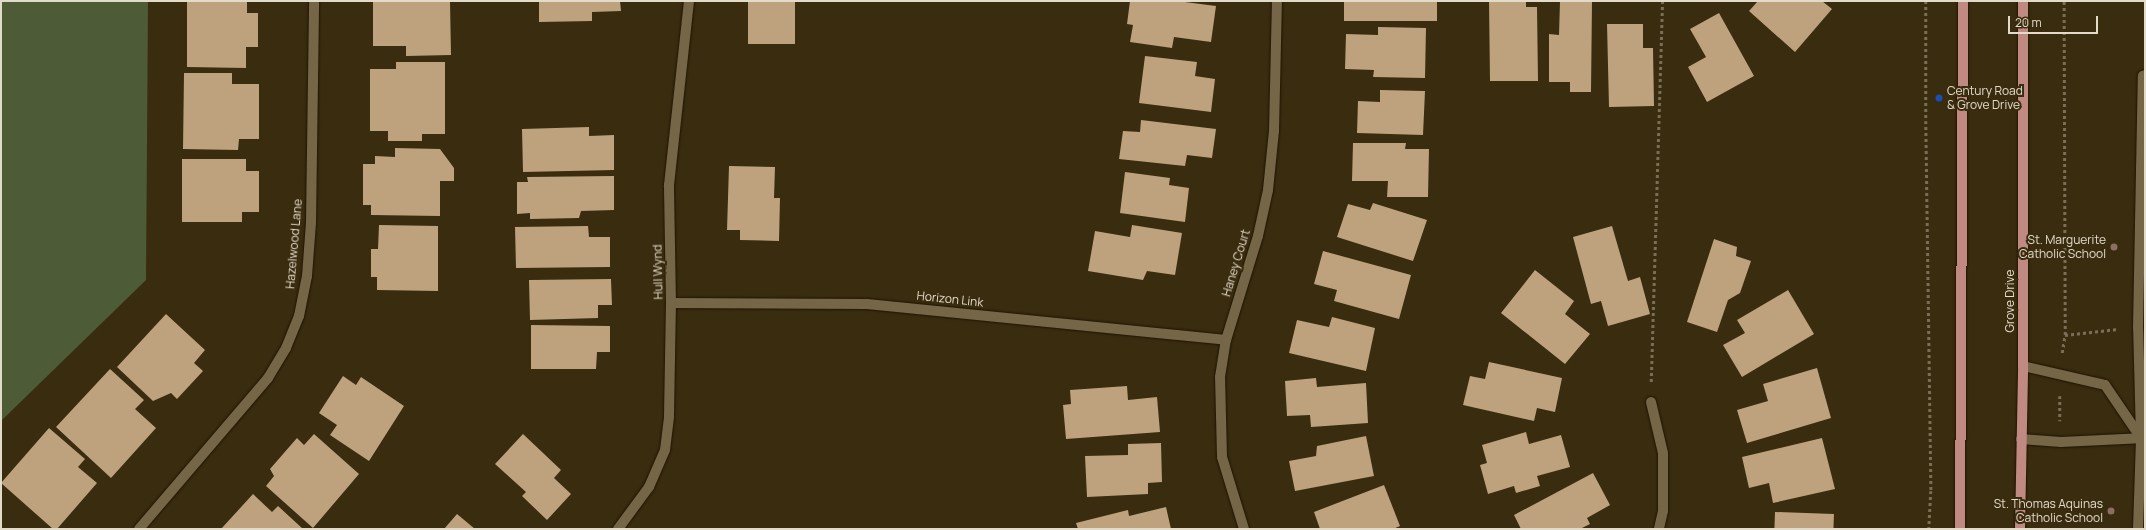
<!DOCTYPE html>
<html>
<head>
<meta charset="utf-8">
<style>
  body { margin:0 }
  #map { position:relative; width:2146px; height:530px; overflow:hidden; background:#392c0f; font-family:Manrope,sans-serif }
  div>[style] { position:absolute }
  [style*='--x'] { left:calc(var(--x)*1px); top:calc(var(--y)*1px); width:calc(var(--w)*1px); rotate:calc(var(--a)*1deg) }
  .green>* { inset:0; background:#4d5b36 }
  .building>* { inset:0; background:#bea27e; transform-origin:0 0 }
  .path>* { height:2.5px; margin-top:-1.25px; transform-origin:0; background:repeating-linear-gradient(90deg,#7a6f56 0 3px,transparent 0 6px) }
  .roads { filter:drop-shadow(0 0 1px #201400) drop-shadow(0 0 1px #201400) }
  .minor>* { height:10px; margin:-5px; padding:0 5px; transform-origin:5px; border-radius:5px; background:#756648 }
  .major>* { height:10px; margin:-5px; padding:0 5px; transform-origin:5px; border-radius:5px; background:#c08982 }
  .dots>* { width:11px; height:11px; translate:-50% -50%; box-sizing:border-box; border:2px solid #392c0f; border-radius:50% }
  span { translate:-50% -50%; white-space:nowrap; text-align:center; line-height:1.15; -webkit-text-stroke:4px #392c0f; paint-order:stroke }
  .poi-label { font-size:12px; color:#e3dbca }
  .left { translate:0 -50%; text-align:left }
  .right { translate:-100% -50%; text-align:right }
  .street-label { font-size:12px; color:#e3dbca }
  .frame { position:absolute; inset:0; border:2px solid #e3dbca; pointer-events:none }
  .scale { position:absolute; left:2008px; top:16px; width:90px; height:18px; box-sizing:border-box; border:2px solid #e3dbca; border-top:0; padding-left:5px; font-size:12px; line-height:14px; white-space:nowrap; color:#e3dbca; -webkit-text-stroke:3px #392c0f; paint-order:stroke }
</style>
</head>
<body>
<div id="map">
  <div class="green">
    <i style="clip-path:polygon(1px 1px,148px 1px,146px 280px,1px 421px)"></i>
  </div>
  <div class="building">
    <i style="clip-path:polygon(187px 1px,247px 1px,247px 13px,258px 13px,258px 47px,246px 47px,246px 68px,187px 67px)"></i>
    <i style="clip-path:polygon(373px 1px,450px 1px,451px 55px,406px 56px,406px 46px,373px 46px)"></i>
    <i style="clip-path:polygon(539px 1px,620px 1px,621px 11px,592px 12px,592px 21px,539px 22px)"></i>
    <i style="left:748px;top:1px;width:47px;height:43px"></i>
    <i style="clip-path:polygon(1130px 1px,1177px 1px,1216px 6px,1211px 42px,1174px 37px,1172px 48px,1130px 42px,1133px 25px,1127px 24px)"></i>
    <i style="left:1344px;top:1px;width:93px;height:20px"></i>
    <i style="clip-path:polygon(1489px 1px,1526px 1px,1526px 7px,1537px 7px,1538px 81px,1490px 81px)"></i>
    <i style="clip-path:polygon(1560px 1px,1592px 2px,1591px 92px,1570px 92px,1570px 82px,1549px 82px,1549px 34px,1559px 35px)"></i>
    <i style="clip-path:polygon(1758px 1px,1822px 1px,1832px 9px,1795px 52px,1749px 11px)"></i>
    <i style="clip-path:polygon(1719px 13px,1754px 76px,1707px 102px,1688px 67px,1706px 57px,1690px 29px)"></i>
    <i style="clip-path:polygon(1607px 24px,1643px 24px,1643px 48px,1653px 48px,1654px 106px,1609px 107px)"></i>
    <i style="clip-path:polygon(1378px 27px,1426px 28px,1425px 78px,1373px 77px,1374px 70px,1345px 69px,1346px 34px,1378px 35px)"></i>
    <i style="clip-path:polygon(1145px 56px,1197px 62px,1195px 76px,1215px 79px,1211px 112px,1139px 103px)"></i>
    <i style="clip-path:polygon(396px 62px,445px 62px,445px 134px,422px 134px,422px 141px,388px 141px,388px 131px,370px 131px,370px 69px,396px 69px)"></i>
    <i style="clip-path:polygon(184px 73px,232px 73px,232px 84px,259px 84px,259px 139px,239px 139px,238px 150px,183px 149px)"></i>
    <i style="clip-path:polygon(1380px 90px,1425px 91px,1423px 135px,1357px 133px,1358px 101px,1380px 102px)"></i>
    <i style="clip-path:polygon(1141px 120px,1216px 129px,1212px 158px,1187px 155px,1185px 166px,1119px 159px,1123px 131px,1140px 132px)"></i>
    <i style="clip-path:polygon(589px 127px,589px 136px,614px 135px,614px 170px,523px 172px,522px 129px)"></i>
    <i style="clip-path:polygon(1353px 143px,1406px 143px,1405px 149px,1429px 149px,1428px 197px,1387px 197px,1388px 181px,1352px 181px)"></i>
    <i style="clip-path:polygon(395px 148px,440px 149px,454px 168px,454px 181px,440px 181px,440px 216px,371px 215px,371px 205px,363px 205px,363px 164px,375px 164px,375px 156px,395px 157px)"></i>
    <i style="clip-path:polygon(182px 159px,246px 159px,246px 171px,259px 171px,259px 212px,242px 212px,242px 222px,182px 222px)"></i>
    <i style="clip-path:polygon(729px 166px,775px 167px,774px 198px,780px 198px,779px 241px,740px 240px,740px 230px,727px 230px)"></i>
    <i style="clip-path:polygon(1125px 172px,1170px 178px,1169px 185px,1189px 188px,1185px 222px,1120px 213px)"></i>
    <i style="clip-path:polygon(614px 176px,614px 210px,581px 211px,579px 218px,530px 219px,530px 213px,517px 214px,517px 182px,528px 182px,527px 177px)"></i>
    <i style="clip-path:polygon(1373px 203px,1427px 220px,1413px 261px,1337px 237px,1348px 204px,1370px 210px)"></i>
    <i style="clip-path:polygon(379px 225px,438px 226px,438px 291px,377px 290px,377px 277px,371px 277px,371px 249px,378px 249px)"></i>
    <i style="clip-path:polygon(1132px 225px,1182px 233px,1175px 275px,1147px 271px,1143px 280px,1088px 271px,1095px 231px,1130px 237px)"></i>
    <i style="clip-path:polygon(588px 226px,589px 237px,610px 237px,610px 267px,516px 268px,515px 227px)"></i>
    <i style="clip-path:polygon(1612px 226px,1628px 281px,1640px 277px,1650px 314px,1608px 326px,1601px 301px,1591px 304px,1573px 237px)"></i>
    <i style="clip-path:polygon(1714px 239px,1737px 247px,1736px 256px,1751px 261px,1740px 293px,1728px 300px,1717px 332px,1687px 322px)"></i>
    <i style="clip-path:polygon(1323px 251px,1411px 275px,1399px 319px,1334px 301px,1337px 290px,1314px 284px)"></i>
    <i style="clip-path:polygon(1535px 270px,1574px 301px,1565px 314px,1590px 334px,1565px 364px,1501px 313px)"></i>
    <i style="clip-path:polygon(611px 279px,612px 305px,598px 305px,598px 318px,530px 320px,529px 280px)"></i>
    <i style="clip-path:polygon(1788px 290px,1814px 334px,1742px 377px,1723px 345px,1745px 333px,1737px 320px)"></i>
    <i style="clip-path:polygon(166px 314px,205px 350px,194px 363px,203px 371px,177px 399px,171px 393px,153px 401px,117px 367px)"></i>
    <i style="clip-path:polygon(1332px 317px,1375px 328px,1366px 371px,1289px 353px,1297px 320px,1329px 327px)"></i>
    <i style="clip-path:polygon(531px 325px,610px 326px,610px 352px,597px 352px,596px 369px,531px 369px)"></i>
    <i style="clip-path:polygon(1489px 362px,1562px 378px,1555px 412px,1537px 408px,1534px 421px,1463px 405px,1470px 376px,1485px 379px)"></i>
    <i style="clip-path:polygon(1817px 368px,1831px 418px,1747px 443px,1737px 410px,1768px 401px,1763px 384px)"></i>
    <i style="clip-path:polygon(110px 369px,144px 400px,135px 409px,156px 428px,111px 478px,56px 427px)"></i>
    <i style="clip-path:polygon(343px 376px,356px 385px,361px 377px,404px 406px,369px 461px,330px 435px,337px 425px,319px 413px)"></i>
    <i style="clip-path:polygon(1316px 378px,1317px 387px,1366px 383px,1368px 423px,1311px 427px,1310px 415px,1287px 416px,1285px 381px)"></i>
    <i style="clip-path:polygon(1127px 386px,1128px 400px,1157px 397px,1160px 432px,1066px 439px,1063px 405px,1071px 404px,1070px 390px)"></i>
    <i style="clip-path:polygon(49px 428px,85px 459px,78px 467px,97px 483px,57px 529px,53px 529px,1px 483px)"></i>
    <i style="clip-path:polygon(1526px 432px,1529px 444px,1561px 435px,1570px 467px,1537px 476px,1540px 486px,1516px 493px,1514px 486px,1488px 494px,1480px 465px,1487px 463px,1482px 445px)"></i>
    <i style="clip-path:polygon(314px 434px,359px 474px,313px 528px,266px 486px,274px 476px,270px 469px,297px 438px,304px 445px)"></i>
    <i style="clip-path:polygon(523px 434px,561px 470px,554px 478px,571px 494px,547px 520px,522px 496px,526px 492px,495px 464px)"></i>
    <i style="clip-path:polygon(1366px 436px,1374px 476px,1295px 491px,1289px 461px,1316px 456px,1317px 446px)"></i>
    <i style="clip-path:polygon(1822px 438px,1835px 489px,1773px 503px,1769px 483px,1749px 488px,1742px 457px)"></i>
    <i style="clip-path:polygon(1161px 443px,1162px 482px,1148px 483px,1148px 494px,1087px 497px,1085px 456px,1128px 455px,1128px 444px)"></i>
    <i style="clip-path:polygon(1593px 473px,1610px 505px,1587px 518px,1590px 524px,1580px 529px,1521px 529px,1514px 515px)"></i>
    <i style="clip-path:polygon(1384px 485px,1400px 526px,1393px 529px,1320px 529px,1314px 512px)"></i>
    <i style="clip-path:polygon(253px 494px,272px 512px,278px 506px,303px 529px,221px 529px)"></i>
    <i style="clip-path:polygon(1166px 507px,1171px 529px,1078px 529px,1076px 523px,1128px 510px,1129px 516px)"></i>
    <i style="left:1775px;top:512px;width:59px;height:17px;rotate:2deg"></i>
    <i style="clip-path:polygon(457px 514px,475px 529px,444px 529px)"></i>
  </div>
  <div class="path">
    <i style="--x:1926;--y:1;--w:120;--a:90"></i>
    <i style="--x:1926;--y:121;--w:370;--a:89.2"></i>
    <i style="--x:1931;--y:491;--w:38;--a:93"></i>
    <i style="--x:2065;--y:335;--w:53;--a:-6.5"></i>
    <i style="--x:2062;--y:353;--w:18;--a:-81"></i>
    <i style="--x:2065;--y:335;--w:334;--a:-90.2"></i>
    <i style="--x:1651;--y:382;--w:381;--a:-88.3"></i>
    <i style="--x:2060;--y:396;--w:25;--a:90"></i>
  </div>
  <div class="roads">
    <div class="minor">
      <i style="--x:671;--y:303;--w:196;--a:0.3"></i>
      <i style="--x:867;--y:304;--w:361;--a:5.7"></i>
      <i style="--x:2023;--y:366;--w:84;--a:13"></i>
      <i style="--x:2105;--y:385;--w:64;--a:55.8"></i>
      <i style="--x:1651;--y:402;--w:52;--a:76.8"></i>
      <i style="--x:1663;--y:453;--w:58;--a:90"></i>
      <i style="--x:1663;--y:511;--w:18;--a:103"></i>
      <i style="--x:2021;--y:439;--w:40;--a:4.3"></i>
      <i style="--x:2061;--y:442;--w:84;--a:-2.7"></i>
      <i style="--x:139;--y:529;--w:199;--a:-49.5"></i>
      <i style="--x:268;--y:378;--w:35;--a:-59"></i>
      <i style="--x:286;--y:348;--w:35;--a:-68"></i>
      <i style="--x:299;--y:316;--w:41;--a:-78.7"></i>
      <i style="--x:307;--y:276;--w:53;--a:-85.7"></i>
      <i style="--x:311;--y:223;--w:222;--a:-89.2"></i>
      <i style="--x:618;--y:529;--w:52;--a:-53.6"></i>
      <i style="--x:649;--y:487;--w:40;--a:-66.6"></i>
      <i style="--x:665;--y:450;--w:34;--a:-83"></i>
      <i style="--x:669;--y:416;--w:113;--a:-89"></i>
      <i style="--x:671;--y:303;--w:118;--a:-91"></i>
      <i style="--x:669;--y:185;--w:185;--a:-83.8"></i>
      <i style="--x:1244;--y:529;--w:75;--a:-107"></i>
      <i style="--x:1222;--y:457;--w:80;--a:-91.4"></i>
      <i style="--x:1220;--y:377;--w:37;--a:-81"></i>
      <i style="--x:1226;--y:340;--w:109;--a:-72.9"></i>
      <i style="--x:1258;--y:236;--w:47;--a:-77.7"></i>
      <i style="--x:1268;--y:190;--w:59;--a:-84.2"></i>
      <i style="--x:1274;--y:131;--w:130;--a:-88.7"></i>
      <i style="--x:2138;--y:529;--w:91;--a:-88.1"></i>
      <i style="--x:2141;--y:438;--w:111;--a:-91.5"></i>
      <i style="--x:2138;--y:327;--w:251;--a:-88.9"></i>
      <i style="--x:2143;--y:76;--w:2;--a:-27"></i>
    </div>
    <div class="major">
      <i style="--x:1960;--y:529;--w:528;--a:-89.67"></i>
      <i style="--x:2020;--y:529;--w:163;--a:-88.9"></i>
      <i style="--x:2023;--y:366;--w:365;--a:-90"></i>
    </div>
  </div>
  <div class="dots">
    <i style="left:1939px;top:98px;background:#1a4fb4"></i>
    <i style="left:2114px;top:247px;background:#8d6e63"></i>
    <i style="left:2111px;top:511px;background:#8d6e63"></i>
  </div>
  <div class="poi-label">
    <span class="left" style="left:1947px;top:98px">Century Road<br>&amp; Grove Drive</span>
    <span class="right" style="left:2106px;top:247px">St. Marguerite<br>Catholic School</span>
    <span class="right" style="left:2103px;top:511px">St. Thomas Aquinas<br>Catholic School</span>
  </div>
  <div class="street-label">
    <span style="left:294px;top:244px;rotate:-85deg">Hazelwood Lane</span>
    <span style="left:1236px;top:263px;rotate:-73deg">Haney Court</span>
    <span style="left:658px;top:272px;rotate:-91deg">Hull Wynd</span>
    <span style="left:950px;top:299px;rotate:6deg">Horizon Link</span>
    <span style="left:2010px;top:301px;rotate:-90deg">Grove Drive</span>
  </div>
  <div class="frame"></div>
  <div class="scale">20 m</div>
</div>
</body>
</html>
